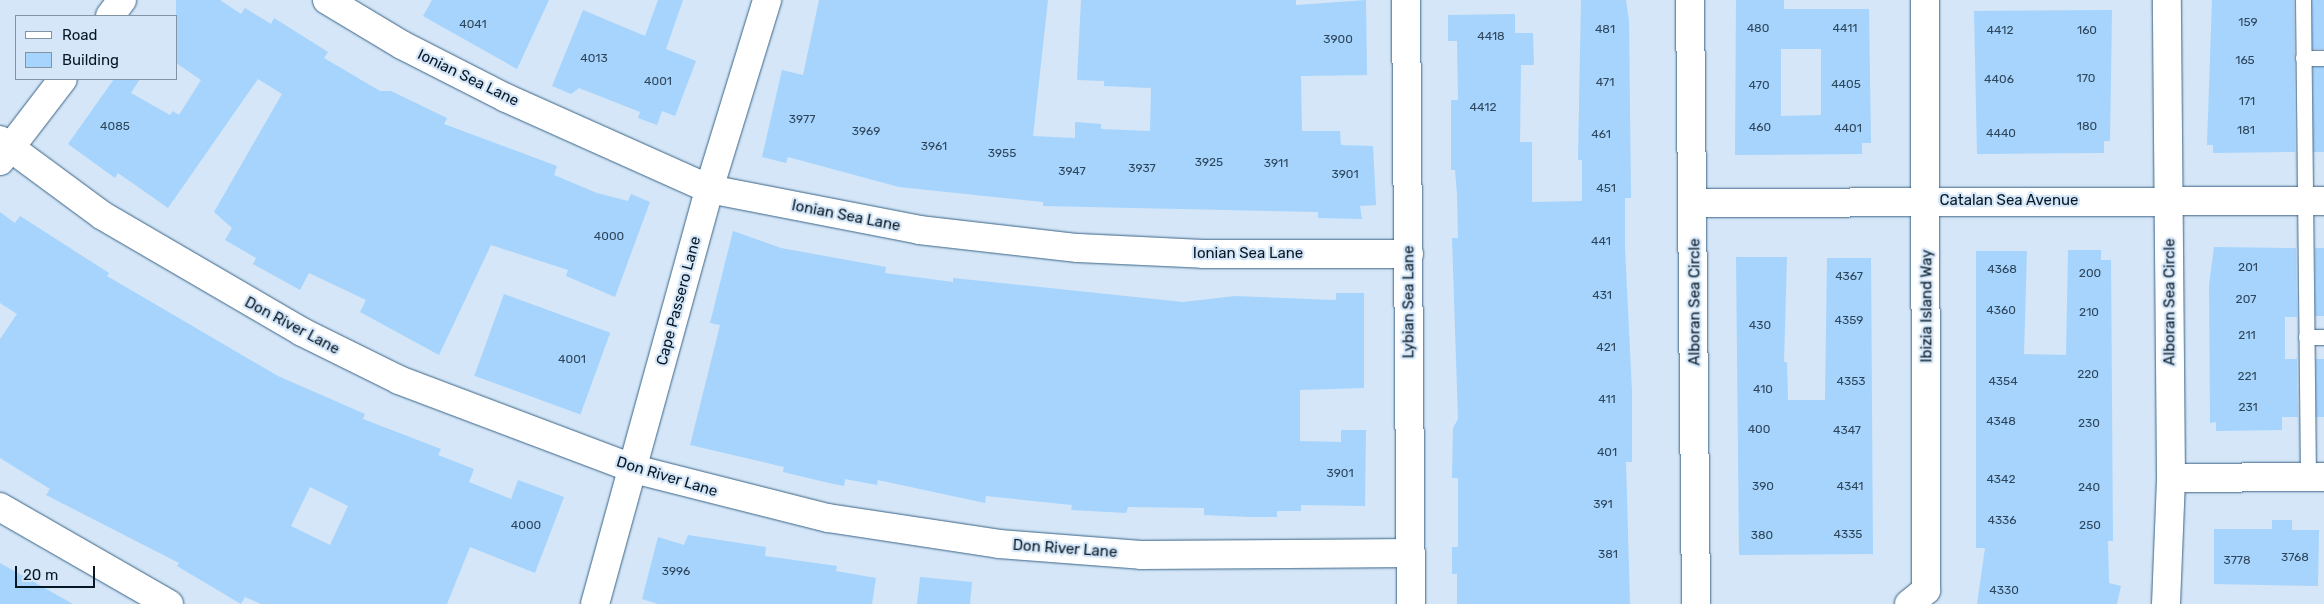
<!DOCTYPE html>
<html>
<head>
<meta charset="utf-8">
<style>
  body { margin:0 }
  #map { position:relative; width:2324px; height:604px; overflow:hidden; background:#d4e6f7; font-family:Rubik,sans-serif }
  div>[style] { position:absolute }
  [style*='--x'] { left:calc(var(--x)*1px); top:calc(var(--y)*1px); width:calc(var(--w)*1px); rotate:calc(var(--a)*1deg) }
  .building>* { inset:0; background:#a6d4fd; transform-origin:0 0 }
  .roads { filter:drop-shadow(0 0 1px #396387) drop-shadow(0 0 1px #396387) }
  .lane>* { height:15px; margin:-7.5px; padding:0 7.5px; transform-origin:7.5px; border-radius:7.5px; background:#fff }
  .street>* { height:28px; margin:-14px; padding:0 14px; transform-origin:14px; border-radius:14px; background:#fff }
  span { translate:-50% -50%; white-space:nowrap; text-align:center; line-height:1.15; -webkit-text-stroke:4.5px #d4e6f7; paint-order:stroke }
  .number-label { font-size:12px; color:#2e465b }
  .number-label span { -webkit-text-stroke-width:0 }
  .street-label { font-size:15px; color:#061725 }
  .legend { position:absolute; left:15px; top:15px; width:162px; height:65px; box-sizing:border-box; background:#d4e6f7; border:1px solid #8293a3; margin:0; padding:6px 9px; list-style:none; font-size:15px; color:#061725 }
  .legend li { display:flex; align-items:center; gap:10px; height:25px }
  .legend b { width:25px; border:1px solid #8293a3 }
  .scale { position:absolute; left:15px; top:566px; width:80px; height:22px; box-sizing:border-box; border:2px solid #061725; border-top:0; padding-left:6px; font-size:15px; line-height:18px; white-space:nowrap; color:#061725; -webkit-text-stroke:4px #d4e6f7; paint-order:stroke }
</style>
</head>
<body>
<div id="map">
  <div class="building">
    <i style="clip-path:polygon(176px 0,220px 0,241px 14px,245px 8px,271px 24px,274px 18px,328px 52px,324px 58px,380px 91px,391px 91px,447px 118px,444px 124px,557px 166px,554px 175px,597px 193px,628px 201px,631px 194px,650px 202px,615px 297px,566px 276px,568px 270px,491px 245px,439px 355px,360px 312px,366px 300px,309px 273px,300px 290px,253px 264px,256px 258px,225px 240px,232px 228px,214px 212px,282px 94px,258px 79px,168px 208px,118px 173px,115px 178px,68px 144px,114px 79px,140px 79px,131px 93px,170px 115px,173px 111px,179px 115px,201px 80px,176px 63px)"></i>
    <i style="clip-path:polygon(432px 0,549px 0,517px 69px,423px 16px)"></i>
    <i style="clip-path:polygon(658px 0,683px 0,666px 49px,696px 61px,675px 116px,662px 111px,657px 125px,638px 118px,640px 112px,579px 88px,571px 94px,552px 86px,583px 10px,645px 36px)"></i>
    <i style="clip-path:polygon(819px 0,1048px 0,1033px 136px,1075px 138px,1075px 122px,1101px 124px,1101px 129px,1150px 131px,1151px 88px,1104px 86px,1104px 81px,1077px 80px,1081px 0,1296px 0,1296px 5px,1366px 0,1367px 75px,1301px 76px,1302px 131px,1340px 131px,1341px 145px,1373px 146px,1376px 205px,1360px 206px,1362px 219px,1318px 218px,1318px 212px,1043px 206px,1043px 202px,899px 187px,788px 157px,786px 163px,762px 157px,782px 70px,803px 75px)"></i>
    <i style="clip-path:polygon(1581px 0,1626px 0,1629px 21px,1631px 198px,1625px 198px,1625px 248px,1632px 392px,1632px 462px,1626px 462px,1630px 604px,1457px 604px,1457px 574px,1452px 574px,1452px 547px,1458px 547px,1458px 478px,1452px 478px,1453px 428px,1458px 419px,1452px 238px,1458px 238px,1457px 194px,1455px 170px,1451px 170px,1451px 100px,1458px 100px,1457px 41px,1448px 41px,1448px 15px,1515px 14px,1515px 33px,1533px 33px,1534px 65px,1521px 65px,1520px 142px,1532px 142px,1532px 202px,1582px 201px,1582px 160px,1578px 160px)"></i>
    <i style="clip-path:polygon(evenodd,1736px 0,1784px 0,1784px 9px,1869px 9px,1871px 143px,1862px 143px,1862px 154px,1735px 155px,1736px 0,1781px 49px,1821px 49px,1821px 115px,1781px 116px,1781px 49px)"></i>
    <i style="clip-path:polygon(2212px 0,2294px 0,2295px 152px,2213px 153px,2213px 145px,2207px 145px)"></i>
    <i style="left:2312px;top:0;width:12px;height:49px"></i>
    <i style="clip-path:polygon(2112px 10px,2110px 141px,2104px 141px,2104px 153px,1977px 154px,1974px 11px)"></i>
    <i style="left:2313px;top:67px;width:11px;height:85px"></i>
    <i style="clip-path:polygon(evenodd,0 212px,15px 223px,20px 216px,109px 273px,107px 276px,278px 376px,365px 414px,363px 419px,441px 449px,438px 455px,474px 469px,469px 482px,511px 499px,518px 480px,564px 497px,535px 573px,470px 547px,447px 604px,261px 604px,245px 597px,241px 604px,177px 566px,179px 563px,46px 495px,50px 489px,0 458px,0 339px,17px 314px,0 303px,0 212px,310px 487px,348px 506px,330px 545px,291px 526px,310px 487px)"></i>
    <i style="clip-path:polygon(733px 231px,781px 248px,886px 267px,885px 273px,953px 282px,953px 278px,1183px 302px,1235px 296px,1336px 300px,1336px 293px,1364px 293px,1364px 388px,1300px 390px,1300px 441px,1341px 442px,1341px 430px,1366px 430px,1365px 506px,1301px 505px,1301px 511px,1277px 511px,1277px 517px,1248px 517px,1204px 515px,1204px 508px,1128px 507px,1126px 513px,1071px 510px,1072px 505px,986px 496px,985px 503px,878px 480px,877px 485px,845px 479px,844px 486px,829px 483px,783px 472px,784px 467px,690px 445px,720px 325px,710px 323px)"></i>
    <i style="clip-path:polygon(2214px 247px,2296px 248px,2297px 317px,2285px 317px,2285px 359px,2297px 359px,2298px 417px,2282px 417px,2282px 430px,2216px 431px,2216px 422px,2210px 423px,2209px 285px)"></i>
    <i style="left:2315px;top:248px;width:9px;height:68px"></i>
    <i style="clip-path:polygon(2068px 250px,2101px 250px,2101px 260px,2111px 260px,2113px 541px,2108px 541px,2109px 583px,2121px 586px,2117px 604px,1977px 604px,1985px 548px,1976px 548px,1976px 251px,2027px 251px,2024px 354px,2066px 355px)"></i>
    <i style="clip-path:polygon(1736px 257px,1787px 257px,1784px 362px,1787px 362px,1788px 400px,1825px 400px,1827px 258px,1871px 258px,1873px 554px,1739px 555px)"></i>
    <i style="left:504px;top:294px;width:113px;height:87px;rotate:20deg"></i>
    <i style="left:2316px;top:359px;width:8px;height:58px"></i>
    <i style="clip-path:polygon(2272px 520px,2292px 520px,2292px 530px,2319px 530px,2318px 586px,2214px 584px,2214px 529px,2272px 529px)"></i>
    <i style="clip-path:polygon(688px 535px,766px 547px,765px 556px,837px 566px,836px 571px,876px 578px,872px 604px,658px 604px,642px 599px,658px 537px,684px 545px)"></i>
    <i style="clip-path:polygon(0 563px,73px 604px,0 604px)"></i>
    <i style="clip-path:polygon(920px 577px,972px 582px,970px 604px,917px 604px)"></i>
  </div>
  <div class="roads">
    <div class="lane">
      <i style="--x:2303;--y:0;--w:477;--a:89.4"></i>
      <i style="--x:2303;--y:58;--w:21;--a:0"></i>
      <i style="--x:2306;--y:337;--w:18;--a:0"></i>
    </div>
    <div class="street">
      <i style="--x:327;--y:0;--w:87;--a:31"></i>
      <i style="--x:402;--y:45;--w:117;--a:27"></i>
      <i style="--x:506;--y:98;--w:222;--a:24.1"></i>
      <i style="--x:709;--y:189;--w:214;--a:11"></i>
      <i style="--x:919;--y:230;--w:160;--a:6.5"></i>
      <i style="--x:1078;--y:248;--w:125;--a:2.7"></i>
      <i style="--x:1203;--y:254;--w:206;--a:0"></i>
      <i style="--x:1406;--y:0;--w:604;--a:89.53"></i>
      <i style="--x:1690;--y:0;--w:604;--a:89.43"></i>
      <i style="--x:110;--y:16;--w:20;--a:-53"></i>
      <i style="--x:0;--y:140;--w:128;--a:36.4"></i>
      <i style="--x:103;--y:216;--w:230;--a:30.2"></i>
      <i style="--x:302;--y:332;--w:108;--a:26.3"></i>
      <i style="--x:399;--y:380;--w:251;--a:20.7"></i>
      <i style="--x:634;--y:469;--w:200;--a:14.2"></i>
      <i style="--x:828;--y:518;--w:173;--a:8.6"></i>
      <i style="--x:999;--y:544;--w:142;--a:4.4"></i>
      <i style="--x:1141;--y:555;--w:270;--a:-0.4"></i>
      <i style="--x:0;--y:161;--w:103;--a:-52.5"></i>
      <i style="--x:1694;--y:203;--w:630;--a:-0.18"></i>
      <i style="--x:2171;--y:478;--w:153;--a:-0.4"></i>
      <i style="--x:0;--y:507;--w:195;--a:29.9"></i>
      <i style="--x:595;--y:604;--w:430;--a:-74.6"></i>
      <i style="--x:709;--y:189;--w:198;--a:-72.9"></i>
      <i style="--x:1909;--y:604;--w:22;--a:-39"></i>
      <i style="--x:1926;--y:590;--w:590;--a:-90.1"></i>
      <i style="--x:2166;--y:604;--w:126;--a:-87.7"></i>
      <i style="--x:2171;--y:478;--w:478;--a:-90.5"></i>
    </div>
  </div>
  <div class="number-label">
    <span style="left:2248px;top:23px">159</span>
    <span style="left:473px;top:25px">4041</span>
    <span style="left:1758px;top:29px">480</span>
    <span style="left:1845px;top:29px">4411</span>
    <span style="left:1605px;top:30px">481</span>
    <span style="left:2000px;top:31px">4412</span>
    <span style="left:2087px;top:31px">160</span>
    <span style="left:1491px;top:37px">4418</span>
    <span style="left:1338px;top:40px">3900</span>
    <span style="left:594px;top:59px">4013</span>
    <span style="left:2245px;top:61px">165</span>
    <span style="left:2086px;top:79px">170</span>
    <span style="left:1999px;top:80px">4406</span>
    <span style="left:658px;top:82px">4001</span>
    <span style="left:1605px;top:83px">471</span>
    <span style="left:1846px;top:85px">4405</span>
    <span style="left:1759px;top:86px">470</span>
    <span style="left:2247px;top:102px">171</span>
    <span style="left:1483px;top:108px">4412</span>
    <span style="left:802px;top:120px">3977</span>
    <span style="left:115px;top:127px">4085</span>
    <span style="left:2087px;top:127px">180</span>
    <span style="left:1760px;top:128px">460</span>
    <span style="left:1848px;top:129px">4401</span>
    <span style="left:2246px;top:131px">181</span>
    <span style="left:866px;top:132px">3969</span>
    <span style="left:2001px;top:134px">4440</span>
    <span style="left:1601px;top:135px">461</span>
    <span style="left:934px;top:147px">3961</span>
    <span style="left:1002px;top:154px">3955</span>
    <span style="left:1209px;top:163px">3925</span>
    <span style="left:1276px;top:164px">3911</span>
    <span style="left:1142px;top:169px">3937</span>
    <span style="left:1072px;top:172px">3947</span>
    <span style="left:1345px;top:175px">3901</span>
    <span style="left:1606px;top:189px">451</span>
    <span style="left:609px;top:237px">4000</span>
    <span style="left:1601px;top:242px">441</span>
    <span style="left:2248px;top:268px">201</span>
    <span style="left:2002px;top:270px">4368</span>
    <span style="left:2090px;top:274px">200</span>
    <span style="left:1849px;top:277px">4367</span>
    <span style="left:1602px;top:296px">431</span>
    <span style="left:2246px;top:300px">207</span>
    <span style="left:2001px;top:311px">4360</span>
    <span style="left:2089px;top:313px">210</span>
    <span style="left:1849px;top:321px">4359</span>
    <span style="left:1760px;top:326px">430</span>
    <span style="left:2247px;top:336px">211</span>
    <span style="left:1606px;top:348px">421</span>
    <span style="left:572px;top:360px">4001</span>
    <span style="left:2088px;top:375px">220</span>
    <span style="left:2247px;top:377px">221</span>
    <span style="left:1851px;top:382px">4353</span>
    <span style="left:2003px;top:382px">4354</span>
    <span style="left:1763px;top:390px">410</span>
    <span style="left:1607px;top:400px">411</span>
    <span style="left:2248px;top:408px">231</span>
    <span style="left:2001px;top:422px">4348</span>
    <span style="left:2089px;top:424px">230</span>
    <span style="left:1759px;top:430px">400</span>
    <span style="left:1847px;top:431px">4347</span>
    <span style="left:1607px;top:453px">401</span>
    <span style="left:1340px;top:474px">3901</span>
    <span style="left:2001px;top:480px">4342</span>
    <span style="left:1763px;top:487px">390</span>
    <span style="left:1850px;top:487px">4341</span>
    <span style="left:2089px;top:488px">240</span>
    <span style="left:1603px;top:505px">391</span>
    <span style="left:2002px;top:521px">4336</span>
    <span style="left:526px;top:526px">4000</span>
    <span style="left:2090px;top:526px">250</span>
    <span style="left:1848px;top:535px">4335</span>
    <span style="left:1762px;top:536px">380</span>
    <span style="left:1608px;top:555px">381</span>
    <span style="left:2295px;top:558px">3768</span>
    <span style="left:2237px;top:561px">3778</span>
    <span style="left:676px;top:572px">3996</span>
    <span style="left:2004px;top:591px">4330</span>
  </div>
  <div class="street-label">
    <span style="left:468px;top:78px;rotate:26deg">Ionian Sea Lane</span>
    <span style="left:2009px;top:201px">Catalan Sea Avenue</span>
    <span style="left:846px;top:216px;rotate:11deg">Ionian Sea Lane</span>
    <span style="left:1248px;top:254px">Ionian Sea Lane</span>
    <span style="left:679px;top:301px;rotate:-75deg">Cape Passero Lane</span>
    <span style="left:1409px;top:302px;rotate:-90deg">Lybian Sea Lane</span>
    <span style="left:1695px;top:302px;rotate:-90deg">Alboran Sea Circle</span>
    <span style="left:2170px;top:302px;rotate:-90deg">Alboran Sea Circle</span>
    <span style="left:1927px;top:306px;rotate:-90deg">Ibizia Island Way</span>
    <span style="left:292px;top:326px;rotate:28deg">Don River Lane</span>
    <span style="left:667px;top:477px;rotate:17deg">Don River Lane</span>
    <span style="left:1065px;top:549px;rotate:4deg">Don River Lane</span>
  </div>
  <ul class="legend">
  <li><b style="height:6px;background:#fff"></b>Road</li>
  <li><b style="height:14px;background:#a6d4fd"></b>Building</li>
  </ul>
  <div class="scale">20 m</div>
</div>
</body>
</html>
